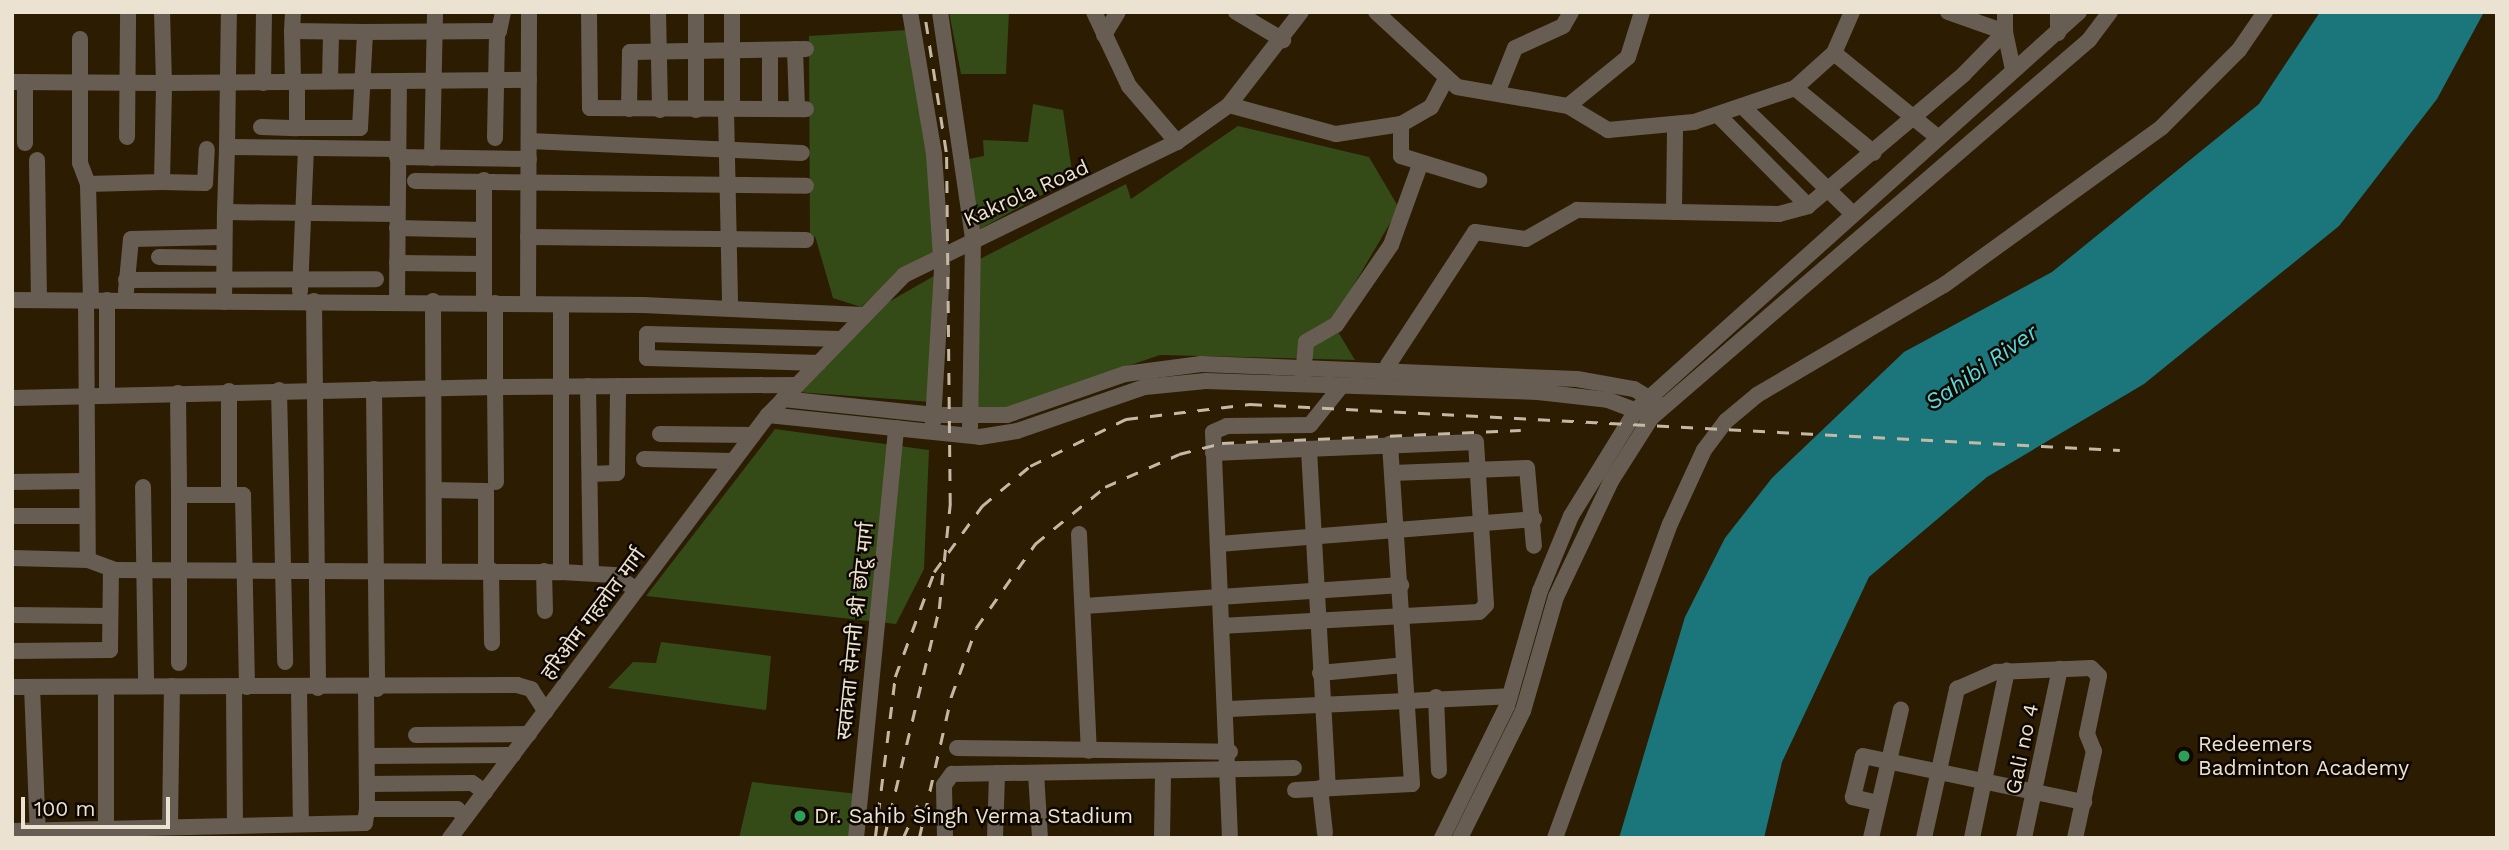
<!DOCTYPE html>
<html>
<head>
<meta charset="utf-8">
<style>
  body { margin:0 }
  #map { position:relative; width:2509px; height:850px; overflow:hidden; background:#2c1c02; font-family:"Work Sans","Noto Sans Devanagari",sans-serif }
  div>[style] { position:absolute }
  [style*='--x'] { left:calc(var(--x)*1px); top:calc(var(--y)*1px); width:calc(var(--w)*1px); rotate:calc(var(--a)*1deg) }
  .green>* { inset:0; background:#344a17 }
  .water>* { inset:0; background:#1a767a }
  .minor>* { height:16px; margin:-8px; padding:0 8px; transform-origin:8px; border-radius:8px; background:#685d53 }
  .rail>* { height:2.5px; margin-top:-1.25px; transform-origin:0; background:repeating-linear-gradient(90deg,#c4b8a6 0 12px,transparent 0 24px) }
  .dots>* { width:19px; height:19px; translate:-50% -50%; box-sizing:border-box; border:4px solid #0f0801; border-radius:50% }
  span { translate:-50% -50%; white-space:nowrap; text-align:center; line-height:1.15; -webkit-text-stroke:5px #0f0801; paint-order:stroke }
  .street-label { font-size:21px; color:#ece2d2 }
  .poi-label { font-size:21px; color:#ece2d2 }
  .left { translate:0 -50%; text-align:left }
  .water-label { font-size:23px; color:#5ad8de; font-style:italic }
  .frame { position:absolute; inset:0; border:14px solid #ece2d2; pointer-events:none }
  .scale { position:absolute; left:21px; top:797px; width:149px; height:32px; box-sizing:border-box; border:4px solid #ece2d2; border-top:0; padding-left:9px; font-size:21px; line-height:24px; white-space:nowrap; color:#ece2d2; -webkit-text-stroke:5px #0f0801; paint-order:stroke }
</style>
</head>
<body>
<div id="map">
  <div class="green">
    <i style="clip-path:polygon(949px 12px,1009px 12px,1006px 74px,961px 74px)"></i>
    <i style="clip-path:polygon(908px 30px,930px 163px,934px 253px,895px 275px,861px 307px,833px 298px,815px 236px,810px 245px,809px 36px)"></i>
    <i style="clip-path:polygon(1033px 104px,1063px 110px,1073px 178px,978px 230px,969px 159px,984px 156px,983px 140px,1028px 142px)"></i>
    <i style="clip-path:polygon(1238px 126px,1369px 157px,1399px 208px,1332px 322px,1355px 360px,1160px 355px,1002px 409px,976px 408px,978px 260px,1126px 184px,1131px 199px)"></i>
    <i style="clip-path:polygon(934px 276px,932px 402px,797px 392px,878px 308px)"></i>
    <i style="clip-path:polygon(775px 429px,929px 450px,924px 569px,896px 624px,646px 596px)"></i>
    <i style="clip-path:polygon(661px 642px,771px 656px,766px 710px,608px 688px,633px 662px,656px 663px)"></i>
    <i style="clip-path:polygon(752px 782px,858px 794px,854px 838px,739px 838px)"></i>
  </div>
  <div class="water">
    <i style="clip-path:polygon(2320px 12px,2484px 12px,2437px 99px,2339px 226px,2144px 384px,1987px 477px,1869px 577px,1782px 762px,1764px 838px,1619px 838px,1685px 617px,1725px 538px,1772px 478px,1904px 352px,2052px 272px,2259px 104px)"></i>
  </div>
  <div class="minor">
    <i style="--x:293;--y:12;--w:19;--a:93"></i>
    <i style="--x:292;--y:31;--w:73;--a:0.8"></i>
    <i style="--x:365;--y:32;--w:134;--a:-0.4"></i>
    <i style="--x:499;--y:31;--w:19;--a:-78"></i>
    <i style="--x:589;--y:12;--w:96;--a:89.4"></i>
    <i style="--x:590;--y:108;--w:216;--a:0.3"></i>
    <i style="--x:658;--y:12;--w:98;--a:88.8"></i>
    <i style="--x:696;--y:12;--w:98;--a:90"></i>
    <i style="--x:732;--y:12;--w:97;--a:90"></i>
    <i style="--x:910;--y:12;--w:144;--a:80.4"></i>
    <i style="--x:934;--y:154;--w:116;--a:86.1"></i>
    <i style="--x:942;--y:270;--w:153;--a:93.4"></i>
    <i style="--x:940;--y:12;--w:229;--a:81.7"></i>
    <i style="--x:973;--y:239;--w:188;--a:90.9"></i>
    <i style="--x:1094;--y:12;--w:82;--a:64.7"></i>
    <i style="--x:1129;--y:86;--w:74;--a:49.4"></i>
    <i style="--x:1236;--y:12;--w:55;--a:30.8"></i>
    <i style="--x:1376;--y:12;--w:110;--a:42.8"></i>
    <i style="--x:1457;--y:87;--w:113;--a:9.7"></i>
    <i style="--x:1568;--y:106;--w:47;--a:31"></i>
    <i style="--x:1608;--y:130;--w:86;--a:-5.3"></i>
    <i style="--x:1694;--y:122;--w:107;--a:-18.6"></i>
    <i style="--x:1795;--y:88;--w:52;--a:-41.9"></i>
    <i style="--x:1834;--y:53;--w:45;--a:-66.3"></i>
    <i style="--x:1948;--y:12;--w:60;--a:19.3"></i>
    <i style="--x:2005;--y:32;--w:39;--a:78"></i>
    <i style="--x:2058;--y:12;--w:21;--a:90"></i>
    <i style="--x:292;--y:31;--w:51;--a:88.9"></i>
    <i style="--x:1104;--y:35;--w:27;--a:-59"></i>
    <i style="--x:80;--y:39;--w:124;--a:90"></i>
    <i style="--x:80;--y:163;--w:22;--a:69"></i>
    <i style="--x:795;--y:49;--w:60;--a:88.1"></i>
    <i style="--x:770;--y:50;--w:59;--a:90"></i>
    <i style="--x:1834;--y:53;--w:132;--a:39.1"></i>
    <i style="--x:1446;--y:79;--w:32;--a:118"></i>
    <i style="--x:1431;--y:107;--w:34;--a:150"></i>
    <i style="--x:1401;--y:124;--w:32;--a:90"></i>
    <i style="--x:1401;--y:156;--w:82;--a:17.1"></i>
    <i style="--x:330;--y:81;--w:49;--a:-88.8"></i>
    <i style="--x:12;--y:82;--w:152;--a:0.4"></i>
    <i style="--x:164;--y:83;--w:71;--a:-91.6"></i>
    <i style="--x:25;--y:82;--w:61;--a:90"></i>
    <i style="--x:297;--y:82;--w:46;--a:90"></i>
    <i style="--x:297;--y:128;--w:63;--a:0"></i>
    <i style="--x:360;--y:128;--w:96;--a:-87"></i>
    <i style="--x:263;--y:83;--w:71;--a:-89.2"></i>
    <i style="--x:1795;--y:88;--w:102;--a:39.4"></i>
    <i style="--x:1497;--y:93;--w:48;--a:-68.2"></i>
    <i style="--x:1515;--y:48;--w:53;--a:-24.6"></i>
    <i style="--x:1563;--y:26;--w:16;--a:-60"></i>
    <i style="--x:1229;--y:105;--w:111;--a:15.2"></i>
    <i style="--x:1336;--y:134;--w:66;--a:-8.7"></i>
    <i style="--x:1568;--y:106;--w:77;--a:-39.2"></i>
    <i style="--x:1628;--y:57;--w:47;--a:-72.7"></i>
    <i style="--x:1742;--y:106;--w:153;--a:44.2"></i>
    <i style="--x:629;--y:109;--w:57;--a:-89"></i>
    <i style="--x:630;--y:52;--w:176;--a:-1"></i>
    <i style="--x:726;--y:110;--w:197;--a:88.8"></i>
    <i style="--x:1718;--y:115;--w:128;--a:45.3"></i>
    <i style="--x:261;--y:127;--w:36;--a:2"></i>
    <i style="--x:127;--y:137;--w:125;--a:-89.5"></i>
    <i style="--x:495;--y:138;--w:106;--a:-88.9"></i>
    <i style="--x:529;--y:141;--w:273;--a:2.5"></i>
    <i style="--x:227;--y:147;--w:135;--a:-89.2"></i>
    <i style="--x:397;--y:157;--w:132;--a:0.9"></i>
    <i style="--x:432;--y:158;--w:146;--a:-88.8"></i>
    <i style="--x:37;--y:160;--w:140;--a:89.2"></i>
    <i style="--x:484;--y:180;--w:123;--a:90"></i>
    <i style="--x:415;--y:181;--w:391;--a:0.7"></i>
    <i style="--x:162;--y:182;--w:43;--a:1.3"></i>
    <i style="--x:205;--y:183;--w:34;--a:-87"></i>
    <i style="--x:225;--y:212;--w:65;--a:-88.2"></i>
    <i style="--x:227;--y:147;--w:170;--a:0.7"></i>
    <i style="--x:1674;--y:212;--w:88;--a:-89.3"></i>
    <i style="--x:397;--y:228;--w:87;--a:1.3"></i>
    <i style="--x:528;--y:237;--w:278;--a:0.6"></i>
    <i style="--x:159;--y:257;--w:64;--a:0.9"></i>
    <i style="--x:397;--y:263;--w:87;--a:0.7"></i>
    <i style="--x:126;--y:280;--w:250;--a:-0.2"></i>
    <i style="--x:126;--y:291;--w:52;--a:-84.5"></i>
    <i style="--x:131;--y:239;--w:92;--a:-1.2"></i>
    <i style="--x:300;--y:291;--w:143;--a:-87.6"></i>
    <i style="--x:12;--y:300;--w:631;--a:0.45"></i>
    <i style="--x:643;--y:305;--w:220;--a:2.6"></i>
    <i style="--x:86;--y:300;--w:260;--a:89.6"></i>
    <i style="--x:91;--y:300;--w:116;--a:-91.5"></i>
    <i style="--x:88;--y:184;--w:74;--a:-1.5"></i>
    <i style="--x:162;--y:182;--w:99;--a:-88.8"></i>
    <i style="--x:164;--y:83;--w:365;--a:-0.5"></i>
    <i style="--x:107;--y:300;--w:94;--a:90"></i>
    <i style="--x:314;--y:301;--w:387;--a:89.4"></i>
    <i style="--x:397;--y:301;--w:220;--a:-89.5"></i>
    <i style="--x:433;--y:301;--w:267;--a:89.8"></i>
    <i style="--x:224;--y:302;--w:90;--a:-89.4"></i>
    <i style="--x:225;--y:212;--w:172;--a:0.7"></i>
    <i style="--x:495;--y:303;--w:84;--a:90"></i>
    <i style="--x:495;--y:387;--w:302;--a:-0.4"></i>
    <i style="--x:528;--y:304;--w:292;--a:-89.8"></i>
    <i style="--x:561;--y:306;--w:266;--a:90"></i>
    <i style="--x:561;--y:572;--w:53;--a:3.2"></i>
    <i style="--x:614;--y:575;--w:27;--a:33"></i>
    <i style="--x:819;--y:363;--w:172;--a:-178.3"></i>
    <i style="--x:647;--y:358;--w:24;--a:-90"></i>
    <i style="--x:647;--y:334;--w:194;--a:1.5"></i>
    <i style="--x:1303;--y:377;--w:35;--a:-85"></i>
    <i style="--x:1306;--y:342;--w:34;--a:-30"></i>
    <i style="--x:1336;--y:325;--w:97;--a:-55.5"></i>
    <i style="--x:1391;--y:245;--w:85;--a:-70.1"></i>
    <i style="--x:1387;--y:380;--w:15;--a:-86"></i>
    <i style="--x:1388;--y:365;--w:159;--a:-56.8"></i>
    <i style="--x:1475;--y:232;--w:51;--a:7.8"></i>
    <i style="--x:1526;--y:239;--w:59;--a:-29.6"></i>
    <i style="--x:1577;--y:210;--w:202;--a:1.1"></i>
    <i style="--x:1779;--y:214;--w:30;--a:-15"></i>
    <i style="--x:1808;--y:206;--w:204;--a:-40.2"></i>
    <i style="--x:1964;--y:74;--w:59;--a:-45.7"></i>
    <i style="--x:2005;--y:32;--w:20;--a:-90"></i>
    <i style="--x:588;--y:386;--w:186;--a:89.1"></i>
    <i style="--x:374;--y:389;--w:300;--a:89.4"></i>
    <i style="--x:279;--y:390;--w:272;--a:88.7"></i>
    <i style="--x:229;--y:391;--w:103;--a:90"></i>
    <i style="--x:178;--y:393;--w:102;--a:89.4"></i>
    <i style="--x:12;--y:398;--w:483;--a:-1.3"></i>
    <i style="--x:495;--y:387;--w:95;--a:89.4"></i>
    <i style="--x:783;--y:399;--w:153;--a:6"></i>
    <i style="--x:935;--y:415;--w:72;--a:0"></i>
    <i style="--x:1007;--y:415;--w:125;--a:-19.2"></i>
    <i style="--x:1125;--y:374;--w:77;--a:-7.5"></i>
    <i style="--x:1201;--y:364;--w:376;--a:2.3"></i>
    <i style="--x:1577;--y:379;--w:58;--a:10"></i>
    <i style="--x:1634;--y:389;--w:26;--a:31"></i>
    <i style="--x:768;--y:415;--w:213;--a:5.9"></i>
    <i style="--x:980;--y:437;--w:37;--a:-9"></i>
    <i style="--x:1017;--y:431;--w:135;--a:-19"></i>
    <i style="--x:1145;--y:387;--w:61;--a:-5.6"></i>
    <i style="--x:1206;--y:381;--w:332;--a:1.9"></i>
    <i style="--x:1538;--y:392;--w:70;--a:6.5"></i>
    <i style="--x:1608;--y:400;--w:40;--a:21"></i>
    <i style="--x:660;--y:434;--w:93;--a:0.6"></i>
    <i style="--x:1309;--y:450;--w:339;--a:86.8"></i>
    <i style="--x:1213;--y:453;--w:263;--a:-2.4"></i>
    <i style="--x:1476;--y:442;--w:163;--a:86.5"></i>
    <i style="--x:1486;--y:605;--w:10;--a:135"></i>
    <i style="--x:1479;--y:612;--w:255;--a:176.9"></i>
    <i style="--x:644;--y:459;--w:88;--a:1.3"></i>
    <i style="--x:1392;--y:473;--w:135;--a:-2.1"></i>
    <i style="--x:1527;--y:468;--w:78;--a:84.9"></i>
    <i style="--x:590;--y:474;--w:27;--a:-2"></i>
    <i style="--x:617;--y:473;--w:87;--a:-89.3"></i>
    <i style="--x:12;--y:482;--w:75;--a:-0.8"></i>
    <i style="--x:143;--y:487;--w:199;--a:89.1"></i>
    <i style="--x:434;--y:490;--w:52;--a:1.1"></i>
    <i style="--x:486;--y:491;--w:79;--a:90"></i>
    <i style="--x:12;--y:516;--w:75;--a:0"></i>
    <i style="--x:1079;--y:534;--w:217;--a:87.4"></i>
    <i style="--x:1219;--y:544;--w:316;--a:-4.5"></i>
    <i style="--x:12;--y:558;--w:76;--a:1.5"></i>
    <i style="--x:88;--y:560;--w:29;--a:20"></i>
    <i style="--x:115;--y:570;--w:446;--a:0.3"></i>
    <i style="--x:491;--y:570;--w:73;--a:89.2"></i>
    <i style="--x:544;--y:571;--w:40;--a:88.6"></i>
    <i style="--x:1084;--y:606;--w:318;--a:-3.8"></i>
    <i style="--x:12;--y:615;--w:98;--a:0.6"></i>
    <i style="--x:12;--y:651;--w:98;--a:-0.6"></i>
    <i style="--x:110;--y:650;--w:81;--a:-89.3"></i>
    <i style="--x:179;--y:663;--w:168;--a:-90"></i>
    <i style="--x:179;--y:495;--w:64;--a:0"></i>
    <i style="--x:243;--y:495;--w:192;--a:88.8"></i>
    <i style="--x:1320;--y:673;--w:84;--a:-5.4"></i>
    <i style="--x:12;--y:687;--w:505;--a:-0.23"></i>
    <i style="--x:517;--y:685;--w:15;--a:16"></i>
    <i style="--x:531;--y:689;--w:27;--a:57"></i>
    <i style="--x:32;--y:687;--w:151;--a:87.7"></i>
    <i style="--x:106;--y:687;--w:151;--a:90"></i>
    <i style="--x:234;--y:687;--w:136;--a:89.6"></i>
    <i style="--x:299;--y:688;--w:135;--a:89.2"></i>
    <i style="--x:366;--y:689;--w:120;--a:89.5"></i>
    <i style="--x:1436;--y:697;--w:74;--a:87.7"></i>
    <i style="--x:1229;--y:709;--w:281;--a:-2.6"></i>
    <i style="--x:416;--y:735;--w:113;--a:-0.5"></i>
    <i style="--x:957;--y:748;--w:273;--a:0.8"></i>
    <i style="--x:367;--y:756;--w:146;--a:-0.4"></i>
    <i style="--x:1036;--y:773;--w:65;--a:86.5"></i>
    <i style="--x:367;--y:784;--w:105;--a:-0.5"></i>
    <i style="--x:472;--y:783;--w:16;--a:35"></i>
    <i style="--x:1320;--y:788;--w:45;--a:83.7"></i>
    <i style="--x:1295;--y:790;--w:117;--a:-2.9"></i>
    <i style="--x:1412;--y:784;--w:341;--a:-93.7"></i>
    <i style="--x:1878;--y:803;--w:26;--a:-167"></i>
    <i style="--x:1853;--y:797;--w:42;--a:-76.3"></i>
    <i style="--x:1863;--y:756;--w:226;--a:11.8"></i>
    <i style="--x:170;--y:827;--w:141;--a:-89.2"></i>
    <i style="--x:12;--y:831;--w:353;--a:-1.3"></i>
    <i style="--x:365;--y:823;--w:14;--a:-82"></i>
    <i style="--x:367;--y:809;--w:90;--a:0"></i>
    <i style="--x:457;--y:809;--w:11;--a:45"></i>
    <i style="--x:450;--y:838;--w:529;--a:-53.07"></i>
    <i style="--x:768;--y:415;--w:195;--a:-45.8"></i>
    <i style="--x:904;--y:275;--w:304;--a:-26"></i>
    <i style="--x:1177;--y:142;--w:64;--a:-35.4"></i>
    <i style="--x:1229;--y:105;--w:118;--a:-52.3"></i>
    <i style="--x:856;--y:838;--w:412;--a:-84.4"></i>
    <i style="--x:945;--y:838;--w:53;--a:-91.1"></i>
    <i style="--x:944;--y:785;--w:14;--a:-54"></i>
    <i style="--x:952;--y:774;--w:342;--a:-1"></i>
    <i style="--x:995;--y:838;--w:65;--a:-88.2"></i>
    <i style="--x:1162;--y:838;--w:66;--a:-89.1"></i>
    <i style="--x:1230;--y:838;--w:406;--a:-92.4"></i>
    <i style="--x:1213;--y:432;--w:15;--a:-23"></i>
    <i style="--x:1227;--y:426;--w:83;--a:-0.7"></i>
    <i style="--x:1310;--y:425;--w:51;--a:-51.3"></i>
    <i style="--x:1442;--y:838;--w:147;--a:-63.8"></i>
    <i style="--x:1507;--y:706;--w:120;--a:-74"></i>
    <i style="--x:1540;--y:591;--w:81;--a:-67.5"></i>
    <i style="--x:1571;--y:516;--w:126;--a:-58.3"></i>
    <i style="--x:1637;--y:409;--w:594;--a:-41.93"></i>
    <i style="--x:1460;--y:838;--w:142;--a:-63.6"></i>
    <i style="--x:1523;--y:711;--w:119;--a:-73.9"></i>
    <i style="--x:1556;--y:597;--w:128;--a:-64.6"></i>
    <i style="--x:1611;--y:481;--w:75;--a:-57.6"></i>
    <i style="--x:1651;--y:418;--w:579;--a:-40.79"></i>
    <i style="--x:2089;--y:40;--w:35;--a:-53"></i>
    <i style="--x:1555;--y:838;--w:334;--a:-69.9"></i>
    <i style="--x:1670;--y:524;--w:81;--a:-65.3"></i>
    <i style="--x:1704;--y:450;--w:36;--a:-53"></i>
    <i style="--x:1726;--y:421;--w:40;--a:-40"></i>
    <i style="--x:1757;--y:395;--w:217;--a:-30.5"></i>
    <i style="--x:1944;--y:285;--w:269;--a:-35.9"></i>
    <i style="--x:2162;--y:127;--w:109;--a:-45"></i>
    <i style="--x:2239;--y:50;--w:46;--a:-55.6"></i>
    <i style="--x:1871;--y:838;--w:132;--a:-76.9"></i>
    <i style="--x:1924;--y:838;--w:153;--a:-77.5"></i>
    <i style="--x:1957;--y:689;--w:43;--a:-23.6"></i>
    <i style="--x:1996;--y:672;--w:95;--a:-2.4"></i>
    <i style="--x:2091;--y:668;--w:11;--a:45"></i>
    <i style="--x:2099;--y:676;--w:59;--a:101.7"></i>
    <i style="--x:2087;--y:734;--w:18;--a:68"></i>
    <i style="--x:2094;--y:751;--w:89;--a:102.3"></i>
    <i style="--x:1972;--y:838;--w:171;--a:-78.2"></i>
    <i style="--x:2024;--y:838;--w:173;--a:-78"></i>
  </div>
  <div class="rail">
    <i style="--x:875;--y:838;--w:162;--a:-82.9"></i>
    <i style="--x:895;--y:677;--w:112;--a:-69.6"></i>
    <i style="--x:934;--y:572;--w:82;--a:-54"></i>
    <i style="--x:982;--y:506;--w:62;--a:-39.8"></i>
    <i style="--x:1030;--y:466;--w:107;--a:-26.1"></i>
    <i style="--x:1126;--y:419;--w:125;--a:-6.9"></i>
    <i style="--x:1250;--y:404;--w:871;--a:3.03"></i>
    <i style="--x:884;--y:838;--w:236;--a:-76.5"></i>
    <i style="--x:939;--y:609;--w:105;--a:-84"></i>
    <i style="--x:950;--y:505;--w:353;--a:-90.6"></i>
    <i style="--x:946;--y:152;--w:142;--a:-98.9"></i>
    <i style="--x:903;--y:838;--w:36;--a:-66"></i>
    <i style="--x:919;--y:838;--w:145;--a:-77.2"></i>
    <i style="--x:951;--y:697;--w:73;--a:-70.1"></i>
    <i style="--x:976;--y:628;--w:103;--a:-54.9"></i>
    <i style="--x:1035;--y:544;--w:90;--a:-39.2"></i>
    <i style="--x:1105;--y:487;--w:81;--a:-24"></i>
    <i style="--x:1179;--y:454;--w:44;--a:-14.3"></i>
    <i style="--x:1222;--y:443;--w:299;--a:-2.5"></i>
  </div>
  <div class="dots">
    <i style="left:2184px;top:756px;background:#2e9e5b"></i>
    <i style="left:800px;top:816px;background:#2e9e5b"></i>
  </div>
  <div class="street-label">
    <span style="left:1026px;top:193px;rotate:-24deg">Kakrola Road</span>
    <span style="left:593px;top:614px;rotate:-53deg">हरिओम गहलोत मार्ग</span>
    <span style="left:855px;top:631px;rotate:-84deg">स्वतंत्रता सेनानी श्री छोटू मार्ग</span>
    <span style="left:2022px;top:749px;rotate:-78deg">Gali no 4</span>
  </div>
  <div class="poi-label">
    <span class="left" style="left:2198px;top:756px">Redeemers<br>Badminton Academy</span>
    <span class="left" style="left:814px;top:816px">Dr. Sahib Singh Verma Stadium</span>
  </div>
  <div class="water-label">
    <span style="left:1982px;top:368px;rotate:-35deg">Sahibi River</span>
  </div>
  <div class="frame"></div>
  <div class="scale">100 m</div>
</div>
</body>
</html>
